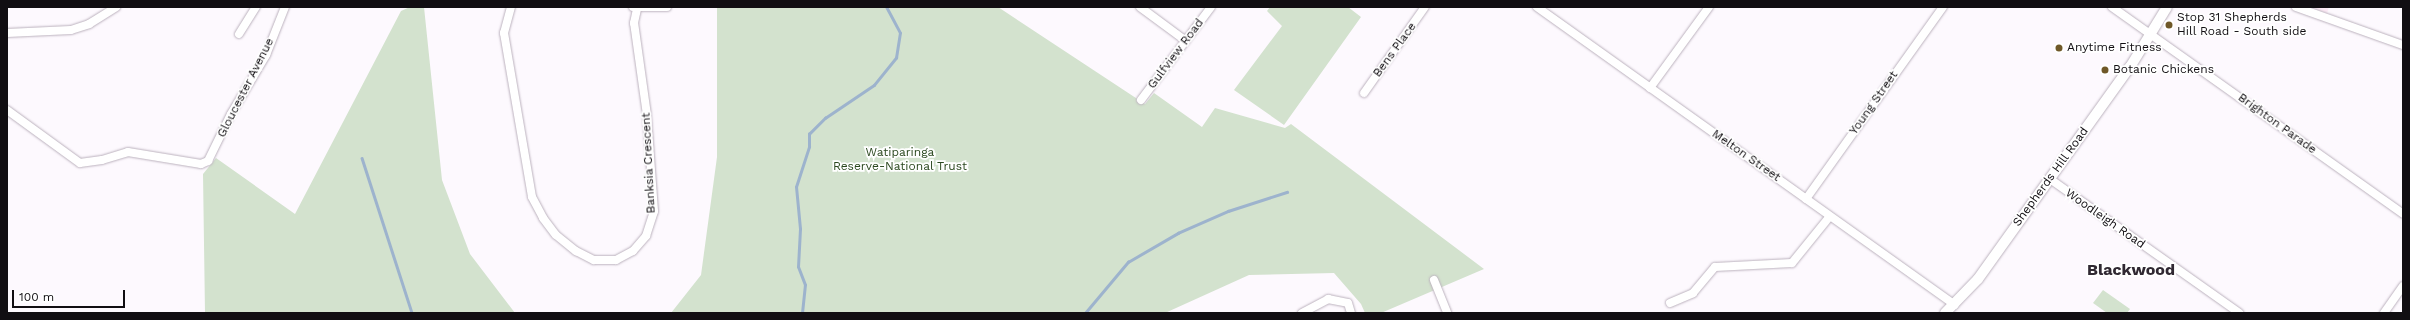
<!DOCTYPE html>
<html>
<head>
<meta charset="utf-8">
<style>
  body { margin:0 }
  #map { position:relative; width:2410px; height:320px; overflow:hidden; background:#fdf9fe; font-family:"Work Sans",sans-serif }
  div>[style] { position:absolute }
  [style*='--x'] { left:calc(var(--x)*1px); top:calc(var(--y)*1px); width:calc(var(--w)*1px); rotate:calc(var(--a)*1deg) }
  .commercial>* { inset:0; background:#fdebf6 }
  .green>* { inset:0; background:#d3e2ce }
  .stream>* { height:2.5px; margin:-1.25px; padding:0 1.25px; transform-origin:1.25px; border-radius:1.25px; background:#9db3cd }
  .roads { filter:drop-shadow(0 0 1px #bcb2be) drop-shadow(0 0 1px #bcb2be) }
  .minor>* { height:8px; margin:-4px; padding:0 4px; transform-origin:4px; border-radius:4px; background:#fff }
  .major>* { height:10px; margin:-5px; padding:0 5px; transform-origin:5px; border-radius:5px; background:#fff }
  .dots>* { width:11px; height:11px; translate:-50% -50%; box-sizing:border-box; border:2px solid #fff; border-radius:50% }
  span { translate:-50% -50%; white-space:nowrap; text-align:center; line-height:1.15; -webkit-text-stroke:3.5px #fff; paint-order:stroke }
  .poi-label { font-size:12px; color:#110e12 }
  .left { translate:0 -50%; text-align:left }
  .street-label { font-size:12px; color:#110e12 }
  .park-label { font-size:12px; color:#2b481f }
  .district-label { font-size:16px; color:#302832; font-weight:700 }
  .frame { position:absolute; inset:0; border:8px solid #110e12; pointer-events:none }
  .scale { position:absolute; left:12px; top:290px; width:113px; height:18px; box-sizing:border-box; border:2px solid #110e12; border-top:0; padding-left:5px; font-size:12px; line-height:14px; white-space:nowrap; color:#110e12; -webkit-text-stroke:3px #fff; paint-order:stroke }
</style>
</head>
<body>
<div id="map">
  <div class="commercial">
    <i style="clip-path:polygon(2309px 7px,2329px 7px,2327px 13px)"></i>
  </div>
  <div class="green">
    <i style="clip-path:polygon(410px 7px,424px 7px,442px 180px,470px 254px,515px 313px,205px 313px,203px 174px,216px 158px,295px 214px,401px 11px)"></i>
    <i style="clip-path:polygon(717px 7px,998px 7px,1145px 104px,1154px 93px,1202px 127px,1215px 108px,1285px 128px,1291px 124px,1484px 269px,1381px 313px,1365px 313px,1361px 304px,1334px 273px,1249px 275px,1165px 313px,671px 313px,701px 275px,717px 157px)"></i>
    <i style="clip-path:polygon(1270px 7px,1348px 7px,1361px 17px,1284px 125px,1234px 90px,1282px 26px,1267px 11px)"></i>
    <i style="clip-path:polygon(2103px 290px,2130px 309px,2127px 313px,2107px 313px,2093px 303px)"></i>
  </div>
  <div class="stream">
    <i style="--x:362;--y:158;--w:163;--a:72.1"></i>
    <i style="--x:802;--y:313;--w:28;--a:-84"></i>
    <i style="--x:805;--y:285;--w:19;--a:-111"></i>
    <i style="--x:798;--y:267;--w:38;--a:-87"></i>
    <i style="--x:800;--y:229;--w:42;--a:-95.4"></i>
    <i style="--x:796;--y:187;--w:42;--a:-72"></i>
    <i style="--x:809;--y:147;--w:13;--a:-90"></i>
    <i style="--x:809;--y:134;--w:23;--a:-45"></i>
    <i style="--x:825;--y:118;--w:59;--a:-34"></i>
    <i style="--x:874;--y:85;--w:35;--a:-51"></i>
    <i style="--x:896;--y:58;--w:25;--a:-81"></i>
    <i style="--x:900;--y:33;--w:30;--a:-118"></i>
    <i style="--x:1085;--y:313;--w:67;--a:-49.9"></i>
    <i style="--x:1128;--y:262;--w:58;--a:-30.1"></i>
    <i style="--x:1178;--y:233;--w:55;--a:-23.7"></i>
    <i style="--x:1228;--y:211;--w:62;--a:-17.9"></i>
  </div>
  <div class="roads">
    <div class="minor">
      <i style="--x:511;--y:7;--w:27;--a:105"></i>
      <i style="--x:504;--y:33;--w:166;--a:80.3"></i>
      <i style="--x:532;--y:197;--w:24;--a:62"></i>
      <i style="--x:543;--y:218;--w:21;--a:53"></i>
      <i style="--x:556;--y:235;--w:26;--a:39"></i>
      <i style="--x:576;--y:251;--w:20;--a:27"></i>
      <i style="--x:594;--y:260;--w:22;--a:0"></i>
      <i style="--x:616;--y:260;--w:19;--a:-28"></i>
      <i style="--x:633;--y:251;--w:20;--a:-49"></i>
      <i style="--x:646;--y:236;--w:26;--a:-72"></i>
      <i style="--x:654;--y:211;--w:96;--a:-94.2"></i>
      <i style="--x:647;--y:115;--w:93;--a:-98"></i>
      <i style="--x:634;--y:23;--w:14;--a:-78"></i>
      <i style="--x:633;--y:7;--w:34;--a:0"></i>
      <i style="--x:1140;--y:7;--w:57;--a:36.5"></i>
      <i style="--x:1537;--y:7;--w:513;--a:35.49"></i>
      <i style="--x:2112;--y:7;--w:357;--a:35.4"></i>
      <i style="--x:2296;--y:7;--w:114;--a:19.6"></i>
      <i style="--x:7;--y:33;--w:64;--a:-2.7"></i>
      <i style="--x:71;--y:30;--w:19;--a:-18"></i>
      <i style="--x:89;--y:24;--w:32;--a:-32"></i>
      <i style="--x:239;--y:34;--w:32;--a:-58"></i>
      <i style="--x:1650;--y:88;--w:100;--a:-53.9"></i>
      <i style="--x:1364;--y:93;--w:105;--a:-54.7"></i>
      <i style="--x:1141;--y:100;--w:116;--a:-53"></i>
      <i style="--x:7;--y:110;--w:90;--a:36"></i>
      <i style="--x:80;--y:163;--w:22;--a:-8"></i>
      <i style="--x:102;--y:160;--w:27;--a:-17"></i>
      <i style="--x:128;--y:152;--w:74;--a:9.3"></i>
      <i style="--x:201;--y:164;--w:8;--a:-23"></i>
      <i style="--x:208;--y:161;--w:52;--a:-63.9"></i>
      <i style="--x:231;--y:114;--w:69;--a:-59.3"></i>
      <i style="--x:266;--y:55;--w:52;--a:-68.4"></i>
      <i style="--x:2050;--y:179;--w:232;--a:35.3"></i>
      <i style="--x:1806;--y:199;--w:236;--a:-54.5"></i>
      <i style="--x:1434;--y:280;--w:35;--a:68"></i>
      <i style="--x:1670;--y:303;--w:25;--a:-23"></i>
      <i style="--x:1693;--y:293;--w:34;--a:-50"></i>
      <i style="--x:1715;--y:267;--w:77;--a:-3"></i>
      <i style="--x:1792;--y:263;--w:60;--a:-51"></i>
      <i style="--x:1302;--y:313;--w:30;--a:-28"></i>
      <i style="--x:1328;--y:299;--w:20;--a:11"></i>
      <i style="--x:1348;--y:303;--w:10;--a:73"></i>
      <i style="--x:2384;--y:313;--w:33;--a:-55"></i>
    </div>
    <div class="major">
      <i style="--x:1945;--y:313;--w:47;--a:-45.9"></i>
      <i style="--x:1978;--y:279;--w:261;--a:-54.4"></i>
      <i style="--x:2130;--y:67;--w:70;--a:-58.3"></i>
    </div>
  </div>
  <div class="dots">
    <i style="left:2169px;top:25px;background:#6f5828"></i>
    <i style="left:2059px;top:48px;background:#6f5828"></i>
    <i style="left:2105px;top:70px;background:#6f5828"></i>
  </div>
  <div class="poi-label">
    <span class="left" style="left:2177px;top:25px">Stop 31 Shepherds<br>Hill Road - South side</span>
    <span class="left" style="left:2067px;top:48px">Anytime Fitness</span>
    <span class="left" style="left:2113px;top:70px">Botanic Chickens</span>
  </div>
  <div class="street-label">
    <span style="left:1395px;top:50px;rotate:-54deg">Bens Place</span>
    <span style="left:1176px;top:54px;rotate:-53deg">Gulfview Road</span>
    <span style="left:246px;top:88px;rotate:-63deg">Gloucester Avenue</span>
    <span style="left:1874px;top:103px;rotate:-55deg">Young Street</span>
    <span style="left:2277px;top:124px;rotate:36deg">Brighton Parade</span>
    <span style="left:1746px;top:156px;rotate:35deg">Melton Street</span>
    <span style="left:649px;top:163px;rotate:-93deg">Banksia Crescent</span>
    <span style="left:2051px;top:177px;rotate:-54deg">Shepherds Hill Road</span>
    <span style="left:2105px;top:219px;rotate:35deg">Woodleigh Road</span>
  </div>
  <div class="park-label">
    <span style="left:900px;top:160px">Watiparinga<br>Reserve-National Trust</span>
  </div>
  <div class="district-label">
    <span style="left:2131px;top:270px">Blackwood</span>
  </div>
  <div class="frame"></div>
  <div class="scale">100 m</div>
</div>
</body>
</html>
